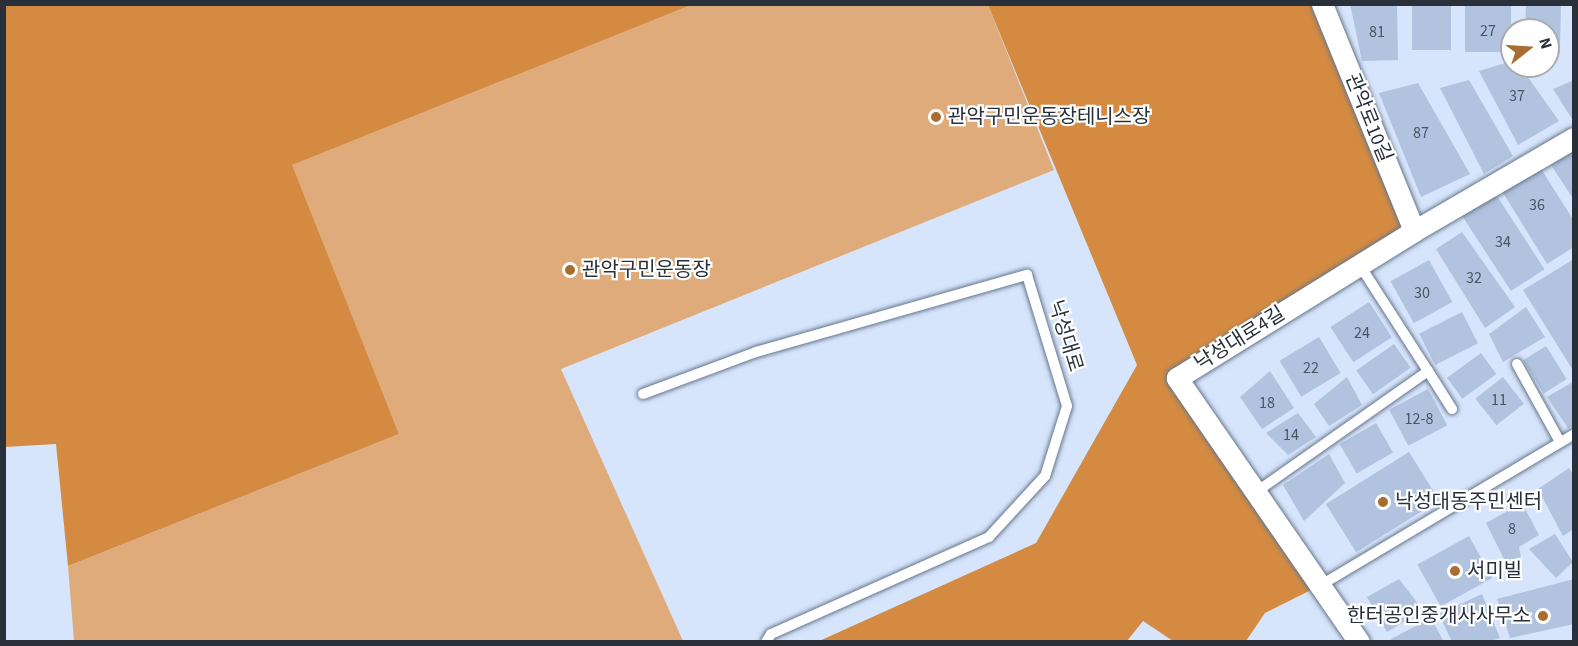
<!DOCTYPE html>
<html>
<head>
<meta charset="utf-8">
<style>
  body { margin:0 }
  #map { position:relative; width:1578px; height:646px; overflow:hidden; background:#d6e5fb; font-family:"Source Sans 3","Noto Sans KR",sans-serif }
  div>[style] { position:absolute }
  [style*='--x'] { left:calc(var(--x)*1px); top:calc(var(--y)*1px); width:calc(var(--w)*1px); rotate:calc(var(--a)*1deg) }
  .green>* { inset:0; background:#e0ab7a }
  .forest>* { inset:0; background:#d48b41 }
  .building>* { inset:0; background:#b1c3de; transform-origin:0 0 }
  .roads { filter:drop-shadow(0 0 2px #66768e) drop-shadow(0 0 2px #66768e) }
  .lane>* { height:10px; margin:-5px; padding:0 5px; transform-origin:5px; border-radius:5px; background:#fff }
  .street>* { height:21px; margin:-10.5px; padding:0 10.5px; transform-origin:10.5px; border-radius:10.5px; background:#fff }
  .dots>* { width:16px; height:16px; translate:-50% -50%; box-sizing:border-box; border:3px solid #fff; border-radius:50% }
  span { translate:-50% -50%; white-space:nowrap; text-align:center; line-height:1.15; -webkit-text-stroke:4.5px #fff; paint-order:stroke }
  .number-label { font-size:16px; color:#4b5563 }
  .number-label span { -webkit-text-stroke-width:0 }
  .poi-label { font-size:20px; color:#29303a }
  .left { translate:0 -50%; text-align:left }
  .right { translate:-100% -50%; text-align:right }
  .street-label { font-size:20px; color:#29303a }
  .frame { position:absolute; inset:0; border:6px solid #29303a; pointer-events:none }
  .north { position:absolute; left:1500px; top:18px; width:60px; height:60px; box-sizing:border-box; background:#fff; border:2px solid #a9acb0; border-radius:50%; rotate:73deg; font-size:16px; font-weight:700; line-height:24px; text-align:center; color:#29303a }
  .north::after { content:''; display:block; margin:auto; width:21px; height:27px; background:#a96d2f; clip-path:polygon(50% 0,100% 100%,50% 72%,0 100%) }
</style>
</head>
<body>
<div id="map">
  <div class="green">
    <i style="clip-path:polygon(691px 5px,988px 5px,1054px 170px,561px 369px,683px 641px,74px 641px,68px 566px,399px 434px,291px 165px)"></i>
  </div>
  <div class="forest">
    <i style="clip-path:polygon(5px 4px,691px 4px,691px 5px,292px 165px,399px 434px,68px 566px,56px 444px,5px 447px)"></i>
    <i style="clip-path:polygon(988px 5px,1322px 5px,1414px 231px,1177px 378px,1321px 585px,1265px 613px,1246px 641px,1173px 641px,1143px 621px,1127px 641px,817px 642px,1036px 543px,1137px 365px)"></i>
  </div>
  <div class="building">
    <i style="clip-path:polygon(1350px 4px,1397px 4px,1398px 60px,1362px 61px)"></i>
    <i style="left:1412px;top:4px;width:39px;height:46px"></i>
    <i style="left:1465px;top:4px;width:46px;height:48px"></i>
    <i style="clip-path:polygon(1526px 4px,1561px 4px,1560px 47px,1548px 47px,1548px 30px,1525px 30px)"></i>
    <i style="clip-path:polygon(1512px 61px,1512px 66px,1520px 66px,1559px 121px,1518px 145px,1479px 71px)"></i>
    <i style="clip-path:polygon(1469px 80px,1513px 156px,1484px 174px,1440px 88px)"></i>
    <i style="clip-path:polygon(1574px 80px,1574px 122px,1553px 89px)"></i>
    <i style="clip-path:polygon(1418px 83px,1470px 174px,1421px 197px,1379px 93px)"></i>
    <i style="clip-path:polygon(1574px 150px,1574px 200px,1551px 165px)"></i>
    <i style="clip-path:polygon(1538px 164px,1574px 221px,1574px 247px,1547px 264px,1500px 188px)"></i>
    <i style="left:1495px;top:193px;width:91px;height:40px;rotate:57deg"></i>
    <i style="clip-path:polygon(1462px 232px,1515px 307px,1485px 328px,1436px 249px)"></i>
    <i style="clip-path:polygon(1574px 259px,1574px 372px,1523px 290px)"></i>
    <i style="left:1429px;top:260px;width:48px;height:44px;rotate:61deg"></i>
    <i style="left:1369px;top:302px;width:42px;height:46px;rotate:57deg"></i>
    <i style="clip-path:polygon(1526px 307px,1545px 337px,1503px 362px,1489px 334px)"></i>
    <i style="left:1462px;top:312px;width:35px;height:48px;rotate:63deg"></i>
    <i style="left:1319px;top:337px;width:42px;height:46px;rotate:59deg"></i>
    <i style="left:1394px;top:344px;width:29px;height:46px;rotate:55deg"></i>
    <i style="left:1546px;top:346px;width:39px;height:27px;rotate:58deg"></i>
    <i style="left:1481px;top:353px;width:26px;height:42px;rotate:54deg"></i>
    <i style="clip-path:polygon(1270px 371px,1294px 408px,1262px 429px,1240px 397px)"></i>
    <i style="clip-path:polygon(1347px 377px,1362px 405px,1329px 426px,1314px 404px)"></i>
    <i style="left:1503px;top:377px;width:34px;height:35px;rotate:52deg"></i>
    <i style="clip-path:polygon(1571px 383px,1574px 388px,1574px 425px,1568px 428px,1547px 397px)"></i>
    <i style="left:1428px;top:389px;width:41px;height:44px;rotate:62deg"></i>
    <i style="clip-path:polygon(1298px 413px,1316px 437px,1288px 455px,1266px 433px)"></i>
    <i style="left:1376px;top:423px;width:34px;height:42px;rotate:60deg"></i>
    <i style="left:1409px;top:452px;width:57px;height:98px;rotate:58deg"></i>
    <i style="clip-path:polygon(1329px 454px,1345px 483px,1304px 521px,1283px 485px)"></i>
    <i style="clip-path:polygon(1569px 468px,1574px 476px,1574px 529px,1563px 536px,1538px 489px)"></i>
    <i style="clip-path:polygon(1522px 503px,1539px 535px,1519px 547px,1521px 557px,1506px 563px,1486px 523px)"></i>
    <i style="clip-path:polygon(1555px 534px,1573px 562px,1556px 578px,1529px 549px)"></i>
    <i style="left:1469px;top:536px;width:48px;height:59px;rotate:61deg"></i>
    <i style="clip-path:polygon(1399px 579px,1423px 610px,1387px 632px,1367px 597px)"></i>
    <i style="clip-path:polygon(1574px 579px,1574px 624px,1510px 638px,1497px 599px)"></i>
    <i style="clip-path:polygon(1482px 594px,1500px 638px,1488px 642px,1452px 642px,1439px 614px)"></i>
    <i style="clip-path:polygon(1431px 618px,1444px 642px,1393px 642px,1391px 639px)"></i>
  </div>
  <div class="roads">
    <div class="lane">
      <i style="--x:1517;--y:364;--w:89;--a:61.1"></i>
      <i style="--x:1428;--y:371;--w:45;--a:57.7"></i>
      <i style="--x:643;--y:394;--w:121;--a:-20.4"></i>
      <i style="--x:756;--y:352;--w:282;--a:-15.9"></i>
      <i style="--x:1027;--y:275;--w:137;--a:73"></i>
      <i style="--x:1067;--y:406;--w:73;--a:107.4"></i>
      <i style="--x:1045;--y:476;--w:83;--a:132.6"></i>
      <i style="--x:989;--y:537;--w:239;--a:156"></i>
      <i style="--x:771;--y:634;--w:9;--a:122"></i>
      <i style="--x:1256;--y:492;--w:210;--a:-35.1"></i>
      <i style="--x:1428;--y:371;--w:127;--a:-122.8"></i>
      <i style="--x:1321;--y:585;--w:295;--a:-30.8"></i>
    </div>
    <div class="street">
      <i style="--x:1322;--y:4;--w:245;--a:67.9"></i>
      <i style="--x:1359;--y:642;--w:321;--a:-124.6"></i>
      <i style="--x:1177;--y:378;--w:279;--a:-31.8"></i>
      <i style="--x:1414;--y:231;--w:185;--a:-30.2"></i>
    </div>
  </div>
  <div class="dots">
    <i style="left:936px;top:117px;background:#a96d2f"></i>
    <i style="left:570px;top:270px;background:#a96d2f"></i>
    <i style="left:1383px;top:502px;background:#a96d2f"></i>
    <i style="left:1455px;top:571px;background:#a96d2f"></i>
    <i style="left:1543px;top:616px;background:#a96d2f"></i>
  </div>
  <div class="number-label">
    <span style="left:1488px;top:31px">27</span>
    <span style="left:1377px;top:32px">81</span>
    <span style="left:1517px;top:96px">37</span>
    <span style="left:1421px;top:133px">87</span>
    <span style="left:1537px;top:205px">36</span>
    <span style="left:1503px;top:242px">34</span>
    <span style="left:1474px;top:278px">32</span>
    <span style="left:1422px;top:293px">30</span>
    <span style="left:1362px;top:333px">24</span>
    <span style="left:1311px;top:368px">22</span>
    <span style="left:1499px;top:400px">11</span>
    <span style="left:1267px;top:403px">18</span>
    <span style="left:1419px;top:419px">12-8</span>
    <span style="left:1291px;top:435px">14</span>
    <span style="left:1512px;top:529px">8</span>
  </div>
  <div class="poi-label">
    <span class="left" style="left:948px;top:117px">관악구민운동장테니스장</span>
    <span class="left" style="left:582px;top:270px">관악구민운동장</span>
    <span class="left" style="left:1395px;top:502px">낙성대동주민센터</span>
    <span class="left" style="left:1467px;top:571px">서미빌</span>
    <span class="right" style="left:1531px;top:616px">한터공인중개사사무소</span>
  </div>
  <div class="street-label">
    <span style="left:1368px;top:118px;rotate:68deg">관악로10길</span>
    <span style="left:1065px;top:336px;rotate:73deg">낙성대로</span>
    <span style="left:1240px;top:339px;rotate:-32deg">낙성대로4길</span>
  </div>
  <div class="frame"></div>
  <div class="north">N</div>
</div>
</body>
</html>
